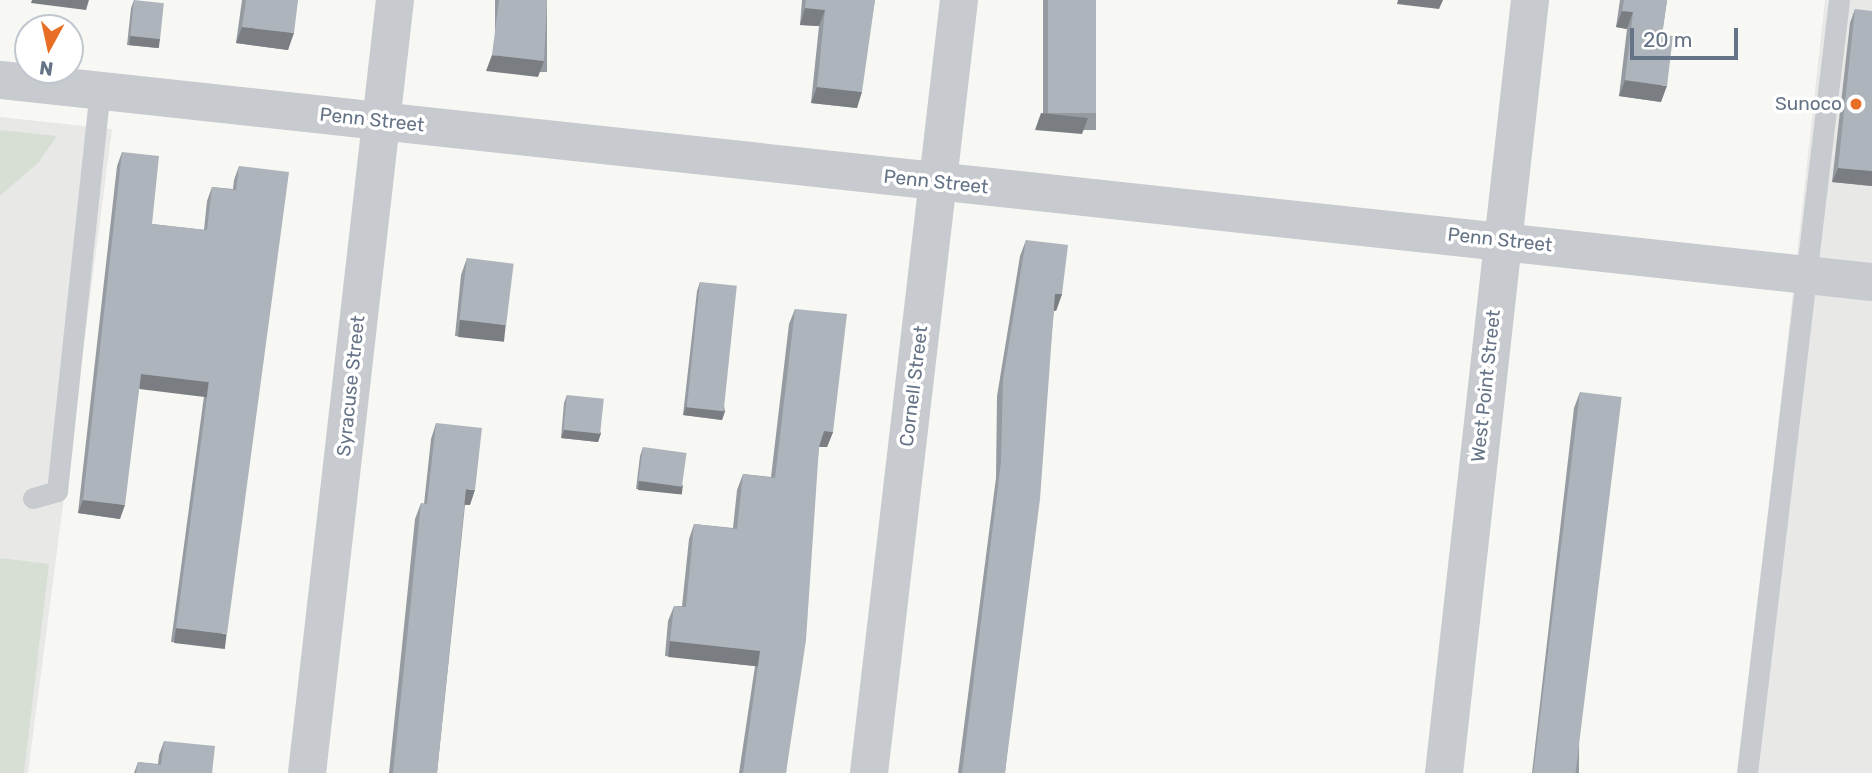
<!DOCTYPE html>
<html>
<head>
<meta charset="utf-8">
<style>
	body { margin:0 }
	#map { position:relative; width:1872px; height:773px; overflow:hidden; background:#f7f7f4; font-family:Rubik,sans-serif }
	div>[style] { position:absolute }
	.built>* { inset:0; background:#e8e8e7 }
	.green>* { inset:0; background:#d7dfd5 }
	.service>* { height:21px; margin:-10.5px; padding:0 10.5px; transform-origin:10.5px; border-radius:10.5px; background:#c7cace }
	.minor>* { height:38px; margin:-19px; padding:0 19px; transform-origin:19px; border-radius:19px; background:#c7cace }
	.wall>* { inset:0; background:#969ba1; transform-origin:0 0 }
	.shaded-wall>* { inset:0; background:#7a7e83; transform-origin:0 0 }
	.building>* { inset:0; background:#aeb4bb; transform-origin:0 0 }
	.dots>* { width:19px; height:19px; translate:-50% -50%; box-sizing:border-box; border:4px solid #fff; border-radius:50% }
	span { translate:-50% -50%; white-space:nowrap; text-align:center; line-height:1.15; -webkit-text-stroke:7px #fff; paint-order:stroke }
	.poi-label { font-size:19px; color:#657386 }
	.right { translate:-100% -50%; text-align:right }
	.street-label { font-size:19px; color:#657386 }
	.north { position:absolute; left:14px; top:14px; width:70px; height:70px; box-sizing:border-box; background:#fff; border:2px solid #c1c7cf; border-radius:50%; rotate:188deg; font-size:19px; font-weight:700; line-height:28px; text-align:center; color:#657386 }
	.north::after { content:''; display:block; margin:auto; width:24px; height:32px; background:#e76e24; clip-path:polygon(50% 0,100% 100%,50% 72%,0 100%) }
	.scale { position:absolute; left:1630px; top:28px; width:108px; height:32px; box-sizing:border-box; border:4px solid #657386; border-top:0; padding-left:9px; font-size:21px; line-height:24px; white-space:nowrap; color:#657386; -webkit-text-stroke:5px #fff; paint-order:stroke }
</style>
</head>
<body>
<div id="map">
	<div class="built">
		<i style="clip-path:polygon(1825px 0,1872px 0,1872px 773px,1740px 773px)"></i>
		<i style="clip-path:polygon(0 117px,112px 129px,28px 773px,0 773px)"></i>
	</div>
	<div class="green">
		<i style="clip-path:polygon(0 130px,57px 136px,38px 163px,0 196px)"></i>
		<i style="clip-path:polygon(0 558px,49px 564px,24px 773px,0 773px)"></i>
	</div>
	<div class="service">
		<i style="left:33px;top:498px;width:25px;rotate:-16deg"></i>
		<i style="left:57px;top:491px;width:403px;rotate:-83.9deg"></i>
		<i style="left:1747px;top:773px;width:778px;rotate:-83.21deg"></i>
	</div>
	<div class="minor">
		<i style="left:0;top:80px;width:1883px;rotate:6.16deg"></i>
		<i style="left:307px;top:773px;width:778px;rotate:-83.51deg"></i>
		<i style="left:869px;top:773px;width:778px;rotate:-83.36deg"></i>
		<i style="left:1444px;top:773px;width:778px;rotate:-83.65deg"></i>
	</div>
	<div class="wall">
		<i style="clip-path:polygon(134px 0,160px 39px,157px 48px,127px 45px,131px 8px)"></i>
		<i style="clip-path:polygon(242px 0,298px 0,288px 50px,236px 43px)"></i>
		<i style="left:495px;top:0;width:52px;height:72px"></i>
		<i style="clip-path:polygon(802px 0,875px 0,857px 108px,811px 103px,819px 26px,800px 25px)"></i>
		<i style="left:1043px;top:0;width:53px;height:130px"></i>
		<i style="clip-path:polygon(1620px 0,1667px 0,1662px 35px,1661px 102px,1619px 96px,1627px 29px,1616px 27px)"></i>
		<i style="clip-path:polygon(1855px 9px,1872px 186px,1832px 182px,1850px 23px)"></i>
		<i style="clip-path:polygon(122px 152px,152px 224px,204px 230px,207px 201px,212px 187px,233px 189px,234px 180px,239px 166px,222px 648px,171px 642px,204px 396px,139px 388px,120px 519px,78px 513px,117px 166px)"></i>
		<i style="clip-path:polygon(1026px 240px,1062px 294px,1056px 311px,1054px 310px,1005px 773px,958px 773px,996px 478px,997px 396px,1020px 256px)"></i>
		<i style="clip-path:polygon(467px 258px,501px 341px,455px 336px,461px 275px)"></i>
		<i style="clip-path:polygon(700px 282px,725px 411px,722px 420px,683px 415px,697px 291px)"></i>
		<i style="clip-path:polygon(795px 309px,833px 432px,827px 447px,819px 447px,786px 773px,739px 773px,755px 666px,665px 656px,668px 621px,674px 606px,682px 606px,689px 539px,694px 524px,733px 528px,737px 490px,743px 474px,771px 477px,789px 324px)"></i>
		<i style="clip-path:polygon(1580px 392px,1579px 773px,1532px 773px,1574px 408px)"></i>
		<i style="clip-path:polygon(567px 395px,601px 433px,598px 442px,561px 438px,564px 403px)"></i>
		<i style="clip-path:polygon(436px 423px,470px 505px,465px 505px,437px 773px,389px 773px,415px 519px,421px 503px,424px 504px,431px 439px)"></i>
		<i style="clip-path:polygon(643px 447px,683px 486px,680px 494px,636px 489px,640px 456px)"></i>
		<i style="clip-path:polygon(164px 741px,212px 773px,134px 773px,138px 762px,158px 764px,159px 755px)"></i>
	</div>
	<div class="shaded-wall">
		<i style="clip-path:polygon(32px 0,89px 0,86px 10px,31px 3px)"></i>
		<i style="clip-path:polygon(1398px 0,1443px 0,1439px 9px,1397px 4px)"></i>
		<i style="clip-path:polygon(805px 8px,825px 10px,819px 26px,800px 25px)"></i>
		<i style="clip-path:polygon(1622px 11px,1633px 12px,1627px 29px,1616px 27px)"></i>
		<i style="clip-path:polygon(242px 27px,294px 33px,288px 50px,236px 43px)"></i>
		<i style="left:130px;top:36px;width:30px;height:9px;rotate:6deg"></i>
		<i style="clip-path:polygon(492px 55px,544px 61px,538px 77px,486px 71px)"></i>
		<i style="clip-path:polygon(1625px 80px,1667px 86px,1661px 102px,1619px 96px)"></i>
		<i style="clip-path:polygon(817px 87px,862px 92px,857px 108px,811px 103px)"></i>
		<i style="clip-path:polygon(1041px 113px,1088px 118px,1082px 134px,1035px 130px)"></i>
		<i style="clip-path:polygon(1838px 168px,1872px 171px,1872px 186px,1832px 182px)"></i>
		<i style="clip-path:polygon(1055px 294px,1062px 294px,1056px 311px,1049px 310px)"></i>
		<i style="left:460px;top:320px;width:46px;height:17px;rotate:6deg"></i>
		<i style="left:141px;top:374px;width:68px;height:15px;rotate:7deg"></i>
		<i style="clip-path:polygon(686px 407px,725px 411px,722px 420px,683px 415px)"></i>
		<i style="clip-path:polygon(564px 430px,601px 433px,598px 442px,561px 438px)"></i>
		<i style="clip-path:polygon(824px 431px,833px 432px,827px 447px,818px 447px)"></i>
		<i style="left:639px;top:481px;width:44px;height:9px;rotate:6deg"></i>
		<i style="clip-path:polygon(466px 489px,475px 490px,470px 505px,461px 504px)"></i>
		<i style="clip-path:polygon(83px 500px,125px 505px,120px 519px,78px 513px)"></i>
		<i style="left:176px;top:628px;width:51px;height:15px;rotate:7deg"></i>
		<i style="left:670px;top:641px;width:91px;height:16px;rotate:6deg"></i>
	</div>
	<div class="building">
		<i style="left:134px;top:0;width:30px;height:36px;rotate:6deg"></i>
		<i style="clip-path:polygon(246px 0,298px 0,294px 33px,242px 27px)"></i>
		<i style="clip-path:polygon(499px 0,547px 0,544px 61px,492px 55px)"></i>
		<i style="clip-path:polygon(806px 0,875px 0,862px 92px,817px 87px,825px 10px,805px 8px)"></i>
		<i style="left:1048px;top:0;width:48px;height:113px"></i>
		<i style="clip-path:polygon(1624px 0,1667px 0,1662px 35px,1673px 36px,1667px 86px,1625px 80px,1633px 12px,1622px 11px)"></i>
		<i style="clip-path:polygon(1855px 9px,1872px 11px,1872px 171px,1838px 168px)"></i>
		<i style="clip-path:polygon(122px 152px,159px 156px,152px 224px,207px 230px,212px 187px,236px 190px,239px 166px,289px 172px,227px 634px,176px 628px,209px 382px,141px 374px,125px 505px,83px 500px)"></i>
		<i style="clip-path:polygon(1026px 240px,1068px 245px,1062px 294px,1055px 294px,1040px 499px,1005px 773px,962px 773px,1001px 462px,1003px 379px)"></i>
		<i style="left:467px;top:258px;width:47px;height:62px;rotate:7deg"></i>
		<i style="left:700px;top:282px;width:37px;height:126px;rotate:6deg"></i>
		<i style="clip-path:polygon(795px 309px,847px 314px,833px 432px,824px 431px,819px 447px,806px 640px,786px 773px,743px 773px,760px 651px,670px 641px,674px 606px,686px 607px,694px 524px,737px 529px,743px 474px,775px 478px)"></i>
		<i style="left:1580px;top:392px;width:42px;height:384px;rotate:7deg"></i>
		<i style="left:567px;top:395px;width:37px;height:35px;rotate:6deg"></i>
		<i style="clip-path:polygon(436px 423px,482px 428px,475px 490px,466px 489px,437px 773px,393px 773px,421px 503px,427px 504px)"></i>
		<i style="left:643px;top:447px;width:44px;height:34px;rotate:8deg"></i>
		<i style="clip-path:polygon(164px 741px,215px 746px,212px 773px,136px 773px,138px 762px,161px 765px)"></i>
	</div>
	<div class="dots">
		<i style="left:1856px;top:104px;background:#e76e24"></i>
	</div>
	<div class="poi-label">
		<span class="right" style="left:1842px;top:104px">Sunoco</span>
	</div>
	<div class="street-label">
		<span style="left:372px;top:120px;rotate:6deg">Penn Street</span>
		<span style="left:936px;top:182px;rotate:6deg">Penn Street</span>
		<span style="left:1500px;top:240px;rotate:6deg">Penn Street</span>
		<span style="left:351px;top:386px;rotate:-84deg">Syracuse Street</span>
		<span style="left:914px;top:386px;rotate:-83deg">Cornell Street</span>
		<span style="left:1486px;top:386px;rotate:-84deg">West Point Street</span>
	</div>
	<div class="north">N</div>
	<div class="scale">20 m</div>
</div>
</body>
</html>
